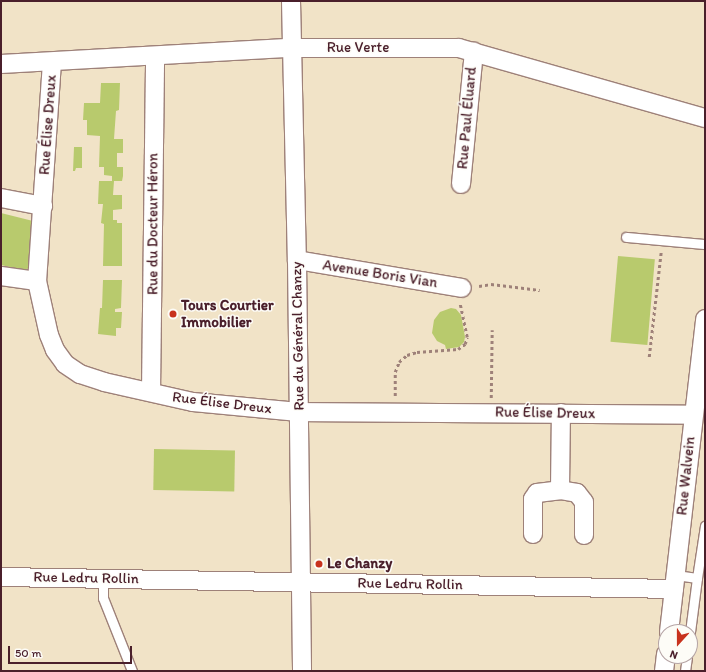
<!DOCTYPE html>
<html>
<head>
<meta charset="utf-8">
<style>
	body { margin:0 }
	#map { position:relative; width:706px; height:672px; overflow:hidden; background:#f1e3c7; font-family:Itim,sans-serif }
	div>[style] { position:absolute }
	.green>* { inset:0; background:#b8ca6d; transform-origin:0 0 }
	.path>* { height:2.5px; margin-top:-1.25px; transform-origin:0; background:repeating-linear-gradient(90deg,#9e8179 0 3px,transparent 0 6px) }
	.roads { filter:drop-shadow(1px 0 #9e8179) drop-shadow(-1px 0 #9e8179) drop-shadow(0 1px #9e8179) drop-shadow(0 -1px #9e8179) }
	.lane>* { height:9px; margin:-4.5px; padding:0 4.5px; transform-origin:4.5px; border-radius:4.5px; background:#fff }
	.street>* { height:18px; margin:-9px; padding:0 9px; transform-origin:9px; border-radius:9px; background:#fff }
	.dots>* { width:11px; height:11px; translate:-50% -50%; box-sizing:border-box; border:2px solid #fdfcf7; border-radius:50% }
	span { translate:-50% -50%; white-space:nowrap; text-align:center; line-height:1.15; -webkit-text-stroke:3px #fdfcf7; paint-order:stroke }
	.street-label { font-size:15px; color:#4a1f2b }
	.poi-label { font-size:15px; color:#4a1f2b; font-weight:700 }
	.left { translate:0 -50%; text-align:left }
	.frame { position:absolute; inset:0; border:2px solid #4a1f2b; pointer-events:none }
	.north { position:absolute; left:658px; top:624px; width:40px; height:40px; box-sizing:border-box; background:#fdfcf7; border:1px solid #b5a4a5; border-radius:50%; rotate:201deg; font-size:11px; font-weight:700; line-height:16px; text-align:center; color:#4a1f2b }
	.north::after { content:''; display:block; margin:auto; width:14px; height:18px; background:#c8321e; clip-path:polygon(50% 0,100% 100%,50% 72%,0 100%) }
	.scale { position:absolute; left:8px; top:646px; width:124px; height:18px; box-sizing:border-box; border:2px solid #4a1f2b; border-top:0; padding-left:5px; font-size:12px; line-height:14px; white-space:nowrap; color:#4a1f2b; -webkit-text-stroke:3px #fdfcf7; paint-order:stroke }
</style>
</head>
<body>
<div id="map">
	<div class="green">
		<i style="clip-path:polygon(101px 83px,120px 83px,119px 110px,116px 111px,114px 139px,123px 139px,123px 153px,117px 153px,117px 167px,123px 167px,123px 176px,122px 181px,114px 181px,113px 195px,122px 195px,122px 209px,113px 210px,113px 220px,117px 220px,117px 223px,122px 223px,122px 266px,103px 266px,104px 224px,101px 223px,103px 204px,98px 204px,99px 181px,112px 181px,112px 176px,104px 175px,104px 167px,99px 167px,100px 136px,87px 135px,87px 120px,83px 120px,84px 103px,100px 103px)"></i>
		<i style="clip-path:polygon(74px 147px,82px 147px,82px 168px,76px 168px,75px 171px,73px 171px)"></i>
		<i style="clip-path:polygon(1px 213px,37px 222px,33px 267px,23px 270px,1px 265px)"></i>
		<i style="left:618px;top:256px;width:37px;height:86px;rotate:5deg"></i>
		<i style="clip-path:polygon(103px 280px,122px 280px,121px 308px,115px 309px,115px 312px,122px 312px,121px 328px,116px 328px,116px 336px,98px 334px,100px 308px,102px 308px)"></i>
		<i style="clip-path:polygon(451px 308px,456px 309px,461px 315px,465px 337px,464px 342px,459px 347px,446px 349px,445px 345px,437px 341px,432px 333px,434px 320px,440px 312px)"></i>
		<i style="left:154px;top:449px;width:81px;height:41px;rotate:1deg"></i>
	</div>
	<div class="path">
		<i style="left:479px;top:286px;width:12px;rotate:-9deg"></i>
		<i style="left:491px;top:284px;width:49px;rotate:7deg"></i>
		<i style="left:649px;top:357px;width:106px;rotate:-83.5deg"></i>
		<i style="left:395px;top:396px;width:24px;rotate:-90deg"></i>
		<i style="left:395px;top:372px;width:11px;rotate:-68deg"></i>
		<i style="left:399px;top:362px;width:11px;rotate:-41deg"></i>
		<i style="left:407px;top:355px;width:10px;rotate:-17deg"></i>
		<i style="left:417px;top:352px;width:41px;rotate:-4.2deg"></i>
		<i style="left:458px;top:349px;width:9px;rotate:-36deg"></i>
		<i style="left:465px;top:344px;width:7px;rotate:-74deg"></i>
		<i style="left:467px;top:337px;width:34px;rotate:-102deg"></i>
		<i style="left:491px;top:398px;width:68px;rotate:-89.2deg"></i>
	</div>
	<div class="roads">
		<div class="lane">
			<i style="left:626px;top:237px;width:79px;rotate:5.1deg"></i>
			<i style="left:676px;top:575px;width:21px;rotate:8deg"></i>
			<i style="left:697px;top:578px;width:53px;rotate:-81.3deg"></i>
			<i style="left:103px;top:578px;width:20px;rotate:90deg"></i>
			<i style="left:103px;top:598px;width:79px;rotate:68.3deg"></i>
			<i style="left:690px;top:632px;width:54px;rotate:-82.6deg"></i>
			<i style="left:685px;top:671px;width:15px;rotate:-82deg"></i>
		</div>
		<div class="street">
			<i style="left:291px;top:1px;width:259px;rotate:88.7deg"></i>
			<i style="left:297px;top:260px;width:411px;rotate:89.3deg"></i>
			<i style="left:52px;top:62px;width:220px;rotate:93.9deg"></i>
			<i style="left:37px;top:281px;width:55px;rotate:77.5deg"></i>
			<i style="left:49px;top:335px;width:16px;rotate:68deg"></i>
			<i style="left:55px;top:350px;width:17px;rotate:54deg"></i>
			<i style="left:65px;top:364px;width:18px;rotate:34deg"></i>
			<i style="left:80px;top:374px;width:25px;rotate:18deg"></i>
			<i style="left:104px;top:382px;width:91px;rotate:12.7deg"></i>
			<i style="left:193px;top:402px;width:106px;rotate:5.4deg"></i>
			<i style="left:299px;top:412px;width:394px;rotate:0.4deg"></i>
			<i style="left:1px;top:64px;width:290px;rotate:-3.2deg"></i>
			<i style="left:291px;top:48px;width:168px"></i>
			<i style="left:459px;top:48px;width:256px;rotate:15.9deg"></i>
			<i style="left:461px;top:184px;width:133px;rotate:-84.4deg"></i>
			<i style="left:1px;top:198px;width:43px;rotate:10.8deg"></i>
			<i style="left:297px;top:260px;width:167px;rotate:9.6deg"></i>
			<i style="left:1px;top:276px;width:36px;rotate:8deg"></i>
			<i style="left:151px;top:392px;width:336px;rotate:-89.3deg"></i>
			<i style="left:560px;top:490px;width:77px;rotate:-89.3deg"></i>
			<i style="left:533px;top:534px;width:35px;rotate:-90deg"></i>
			<i style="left:533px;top:499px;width:7px;rotate:-56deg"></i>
			<i style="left:537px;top:493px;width:23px;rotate:-7deg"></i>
			<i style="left:560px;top:490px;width:17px;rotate:10deg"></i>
			<i style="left:577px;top:493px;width:11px;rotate:52deg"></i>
			<i style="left:584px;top:502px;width:33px;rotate:90deg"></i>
			<i style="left:1px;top:577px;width:673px;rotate:1.02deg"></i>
			<i style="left:669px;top:632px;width:315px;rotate:-83.4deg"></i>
			<i style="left:664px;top:671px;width:17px;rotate:-83deg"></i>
		</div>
	</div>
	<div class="dots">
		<i style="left:173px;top:314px;background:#c8321e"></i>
		<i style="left:319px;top:564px;background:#c8321e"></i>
	</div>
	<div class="street-label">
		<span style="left:358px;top:48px">Rue Verte</span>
		<span style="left:467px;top:118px;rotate:-85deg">Rue Paul Éluard</span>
		<span style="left:48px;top:125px;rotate:-86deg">Rue Élise Dreux</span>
		<span style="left:153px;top:224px;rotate:-90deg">Rue du Docteur Héron</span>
		<span style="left:380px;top:274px;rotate:9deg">Avenue Boris Vian</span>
		<span style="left:298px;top:336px;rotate:-91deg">Rue du Général Chanzy</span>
		<span style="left:222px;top:403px;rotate:7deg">Rue Élise Dreux</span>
		<span style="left:545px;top:413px;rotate:1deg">Rue Élise Dreux</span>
		<span style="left:686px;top:476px;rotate:-84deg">Rue Walvein</span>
		<span style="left:86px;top:578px;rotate:1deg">Rue Ledru Rollin</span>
		<span style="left:410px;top:584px;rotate:1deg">Rue Ledru Rollin</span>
	</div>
	<div class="poi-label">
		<span class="left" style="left:181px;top:314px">Tours Courtier<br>Immobilier</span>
		<span class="left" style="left:327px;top:564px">Le Chanzy</span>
	</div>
	<div class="frame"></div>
	<div class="north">N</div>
	<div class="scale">50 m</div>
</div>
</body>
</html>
